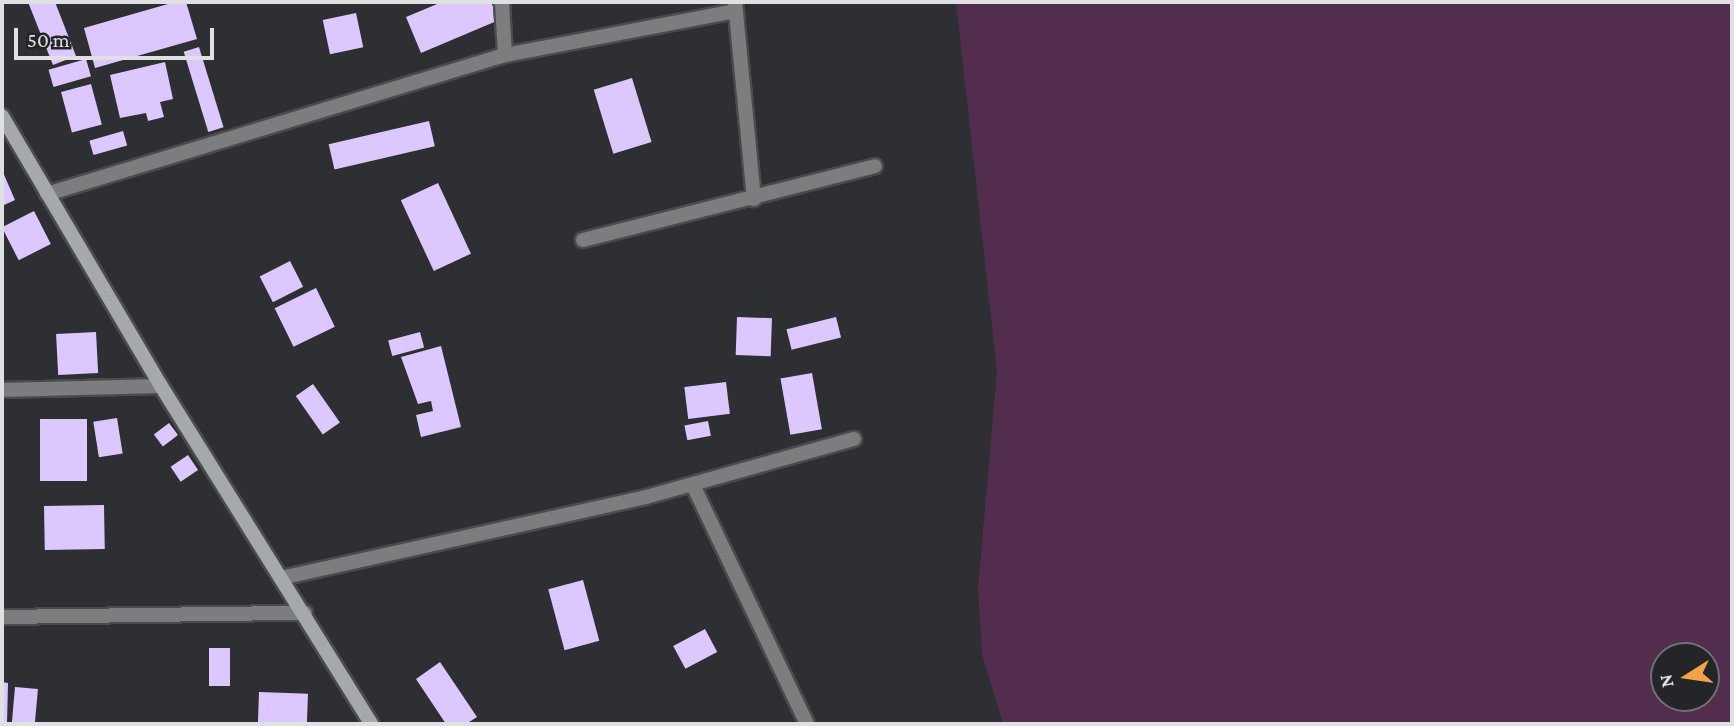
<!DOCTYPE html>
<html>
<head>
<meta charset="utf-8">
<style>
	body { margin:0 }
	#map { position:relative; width:1734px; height:726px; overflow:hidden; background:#2e2f32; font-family:"Crimson Pro",serif }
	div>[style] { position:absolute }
	.green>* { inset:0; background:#532d4d }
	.building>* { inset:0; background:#dcc7fe; transform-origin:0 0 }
	.roads { filter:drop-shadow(2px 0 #4a4b4e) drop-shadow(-2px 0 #4a4b4e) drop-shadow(0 2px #4a4b4e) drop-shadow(0 -2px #4a4b4e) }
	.minor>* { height:14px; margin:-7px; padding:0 7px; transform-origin:7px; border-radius:7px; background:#7b7d7e }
	.secondary>* { height:14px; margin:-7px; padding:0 7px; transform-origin:7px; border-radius:7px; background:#a6a9ab }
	span { translate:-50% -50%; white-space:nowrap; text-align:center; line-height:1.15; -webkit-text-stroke:7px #242528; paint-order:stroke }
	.frame { position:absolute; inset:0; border:4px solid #dfe0e2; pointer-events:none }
	.north { position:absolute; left:1650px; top:642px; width:70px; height:70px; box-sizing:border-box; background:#242528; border:2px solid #6f7072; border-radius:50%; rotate:258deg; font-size:19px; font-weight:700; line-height:28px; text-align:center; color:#dfe0e2 }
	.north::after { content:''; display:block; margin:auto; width:24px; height:32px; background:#f5a246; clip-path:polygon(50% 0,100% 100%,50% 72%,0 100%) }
	.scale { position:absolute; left:14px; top:28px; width:200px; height:32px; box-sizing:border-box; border:4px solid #dfe0e2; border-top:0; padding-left:9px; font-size:21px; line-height:24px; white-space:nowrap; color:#dfe0e2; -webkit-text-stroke:5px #242528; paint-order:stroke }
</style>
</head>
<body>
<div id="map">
	<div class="green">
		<i style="clip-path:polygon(evenodd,956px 2px,1732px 2px,1732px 724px,1003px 724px,982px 654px,978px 589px,997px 371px,956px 2px,1664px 656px,1706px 656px,1706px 698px,1664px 698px,1664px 656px)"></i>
	</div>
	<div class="building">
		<i style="clip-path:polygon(28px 2px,55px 2px,76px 56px,53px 65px)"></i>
		<i style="clip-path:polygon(175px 2px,186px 2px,197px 39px,95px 68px,84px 28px)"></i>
		<i style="clip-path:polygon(442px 2px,491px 2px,499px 20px,421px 53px,406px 17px)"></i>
		<i style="left:356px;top:13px;width:35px;height:34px;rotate:78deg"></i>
		<i style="left:199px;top:47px;width:84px;height:16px;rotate:73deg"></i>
		<i style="left:86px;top:59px;width:18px;height:39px;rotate:74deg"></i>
		<i style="clip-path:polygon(165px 62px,173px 99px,160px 102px,164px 117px,148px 121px,146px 113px,120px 118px,110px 75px)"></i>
		<i style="left:632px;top:78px;width:67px;height:40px;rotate:73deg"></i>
		<i style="left:91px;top:84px;width:42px;height:31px;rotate:75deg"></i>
		<i style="left:429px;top:121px;width:26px;height:103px;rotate:77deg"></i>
		<i style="left:123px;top:131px;width:15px;height:35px;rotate:74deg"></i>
		<i style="clip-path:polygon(2px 170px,15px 200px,2px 206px)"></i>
		<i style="left:438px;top:183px;width:78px;height:41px;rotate:65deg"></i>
		<i style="left:34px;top:211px;width:37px;height:36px;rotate:63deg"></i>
		<i style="left:290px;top:261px;width:29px;height:34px;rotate:63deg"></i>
		<i style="left:316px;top:288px;width:43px;height:46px;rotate:64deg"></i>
		<i style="left:737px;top:317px;width:35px;height:38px;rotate:2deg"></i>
		<i style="left:836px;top:317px;width:21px;height:51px;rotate:76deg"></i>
		<i style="left:96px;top:332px;width:41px;height:40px;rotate:87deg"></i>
		<i style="left:420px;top:332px;width:16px;height:33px;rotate:75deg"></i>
		<i style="clip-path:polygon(441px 346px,461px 427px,421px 437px,416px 415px,433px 411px,431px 401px,418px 404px,401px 357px)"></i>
		<i style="left:812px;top:373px;width:57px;height:32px;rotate:80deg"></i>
		<i style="left:726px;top:382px;width:32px;height:42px;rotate:83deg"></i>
		<i style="left:313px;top:384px;width:47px;height:21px;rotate:55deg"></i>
		<i style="left:117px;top:418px;width:36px;height:24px;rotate:81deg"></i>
		<i style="left:40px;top:419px;width:47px;height:62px"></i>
		<i style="left:708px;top:421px;width:15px;height:24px;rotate:79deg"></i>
		<i style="left:169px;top:423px;width:15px;height:19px;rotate:53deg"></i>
		<i style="left:188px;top:455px;width:18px;height:21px;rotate:56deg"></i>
		<i style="left:104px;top:505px;width:44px;height:60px;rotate:89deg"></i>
		<i style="left:583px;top:580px;width:63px;height:36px;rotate:75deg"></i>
		<i style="left:705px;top:629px;width:26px;height:36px;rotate:62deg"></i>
		<i style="left:209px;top:648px;width:21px;height:38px"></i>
		<i style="clip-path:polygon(440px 662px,477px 717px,466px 724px,446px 724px,416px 679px)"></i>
		<i style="clip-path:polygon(2px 682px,8px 683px,7px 724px,2px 724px)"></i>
		<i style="left:15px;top:687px;width:23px;height:37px;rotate:5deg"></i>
		<i style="left:259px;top:692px;width:49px;height:32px;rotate:2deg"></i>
	</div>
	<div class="roads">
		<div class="minor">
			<i style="left:502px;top:2px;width:53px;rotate:86.8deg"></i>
			<i style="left:735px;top:2px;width:198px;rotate:84.5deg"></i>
			<i style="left:47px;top:194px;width:479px;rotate:-16.9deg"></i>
			<i style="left:505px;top:55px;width:235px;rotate:-10.8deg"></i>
			<i style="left:583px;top:240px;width:301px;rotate:-14.2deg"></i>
			<i style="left:2px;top:390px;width:159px;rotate:-1.4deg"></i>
			<i style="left:693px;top:485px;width:265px;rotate:64.5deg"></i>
			<i style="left:281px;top:578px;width:374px;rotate:-12.5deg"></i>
			<i style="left:646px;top:497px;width:216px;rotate:-15.6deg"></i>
			<i style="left:2px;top:617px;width:303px;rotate:-0.8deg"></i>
		</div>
		<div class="secondary">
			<i style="left:2px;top:116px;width:313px;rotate:59.5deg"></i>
			<i style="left:161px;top:386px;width:398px;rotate:58.1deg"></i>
		</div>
	</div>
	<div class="frame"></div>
	<div class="north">N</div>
	<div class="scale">50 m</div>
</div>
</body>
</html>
